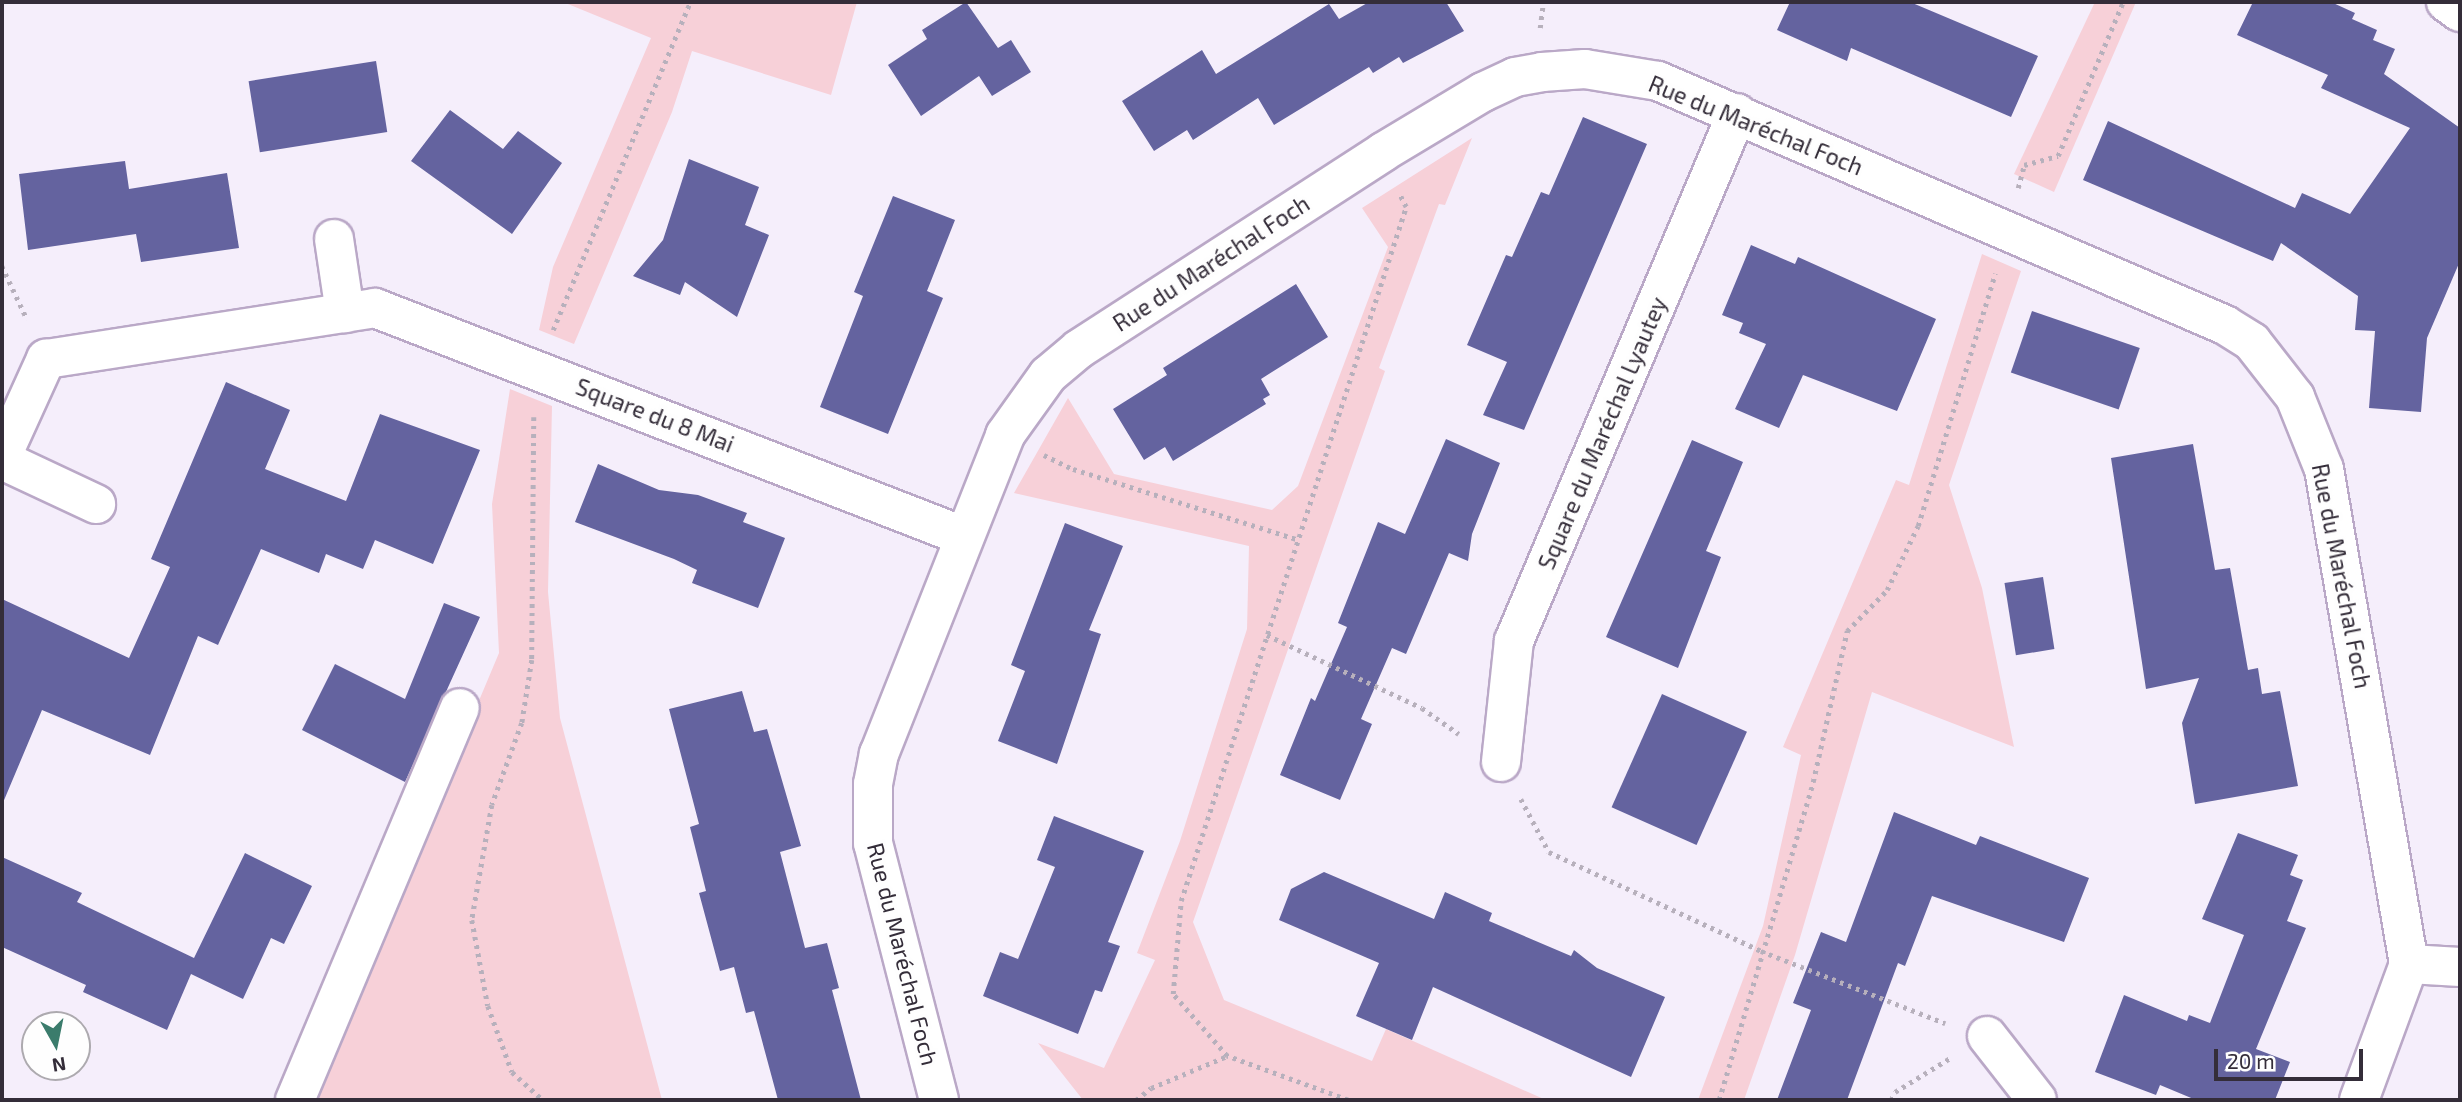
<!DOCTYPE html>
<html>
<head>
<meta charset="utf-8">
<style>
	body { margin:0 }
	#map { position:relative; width:2462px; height:1102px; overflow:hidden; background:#f5eefb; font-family:"Exo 2",sans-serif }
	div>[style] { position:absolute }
	.green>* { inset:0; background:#f7d0d8 }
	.building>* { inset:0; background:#64639f; transform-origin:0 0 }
	.path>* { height:4.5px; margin-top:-2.25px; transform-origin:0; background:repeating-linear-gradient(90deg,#b7b0bc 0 3.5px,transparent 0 8.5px) }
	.roads { filter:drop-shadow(2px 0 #baa8c7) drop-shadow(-2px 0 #baa8c7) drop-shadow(0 2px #baa8c7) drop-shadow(0 -2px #baa8c7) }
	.minor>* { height:38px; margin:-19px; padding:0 19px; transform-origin:19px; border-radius:19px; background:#fff }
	span { translate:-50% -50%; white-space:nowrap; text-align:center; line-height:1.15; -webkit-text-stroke:7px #fefefe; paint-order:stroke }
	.street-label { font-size:23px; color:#342d39 }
	.frame { position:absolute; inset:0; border:4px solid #342d39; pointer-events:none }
	.north { position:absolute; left:21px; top:1011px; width:70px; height:70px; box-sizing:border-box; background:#fefefe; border:2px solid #adaaaf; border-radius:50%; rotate:171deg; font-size:19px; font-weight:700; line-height:28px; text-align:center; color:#342d39 }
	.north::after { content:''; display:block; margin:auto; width:24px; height:32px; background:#3b7c6c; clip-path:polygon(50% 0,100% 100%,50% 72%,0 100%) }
	.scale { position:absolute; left:2214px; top:1049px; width:149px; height:32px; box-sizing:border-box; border:4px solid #342d39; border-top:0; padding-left:9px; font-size:21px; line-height:24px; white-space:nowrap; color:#342d39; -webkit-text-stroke:5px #fefefe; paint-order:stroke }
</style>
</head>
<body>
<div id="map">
	<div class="green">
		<i style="clip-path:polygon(563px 2px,857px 2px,831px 95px,692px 51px,672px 112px,574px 344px,539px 330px,553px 267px,651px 38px)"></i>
		<i style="clip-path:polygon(2095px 2px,2136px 2px,2054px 192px,2014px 174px)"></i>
		<i style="clip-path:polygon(1472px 138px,1445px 205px,1439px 204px,1379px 368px,1385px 371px,1193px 922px,1224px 1000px,1372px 1061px,1386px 1029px,1546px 1100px,1083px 1100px,1038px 1043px,1104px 1068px,1155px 960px,1137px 953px,1180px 841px,1247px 629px,1249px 546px,1014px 493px,1068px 398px,1114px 474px,1272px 510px,1298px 486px,1388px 247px,1362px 208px)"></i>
		<i style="clip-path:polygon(1982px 254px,2021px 271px,1949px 485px,1982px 588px,2014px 747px,1872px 692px,1795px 955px,1744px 1100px,1698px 1100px,1763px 926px,1801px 755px,1783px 747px,1896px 480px,1909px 485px)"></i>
		<i style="clip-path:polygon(510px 389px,552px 406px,548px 592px,560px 718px,662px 1100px,311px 1100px,499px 653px,492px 504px)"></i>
	</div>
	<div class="building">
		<i style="clip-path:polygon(966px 2px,998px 48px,1011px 40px,1031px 72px,992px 96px,979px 76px,921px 116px,888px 65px,927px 39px,922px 30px)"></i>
		<i style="clip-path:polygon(1369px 2px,1446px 2px,1464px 31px,1403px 63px,1399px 57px,1373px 73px,1369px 67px,1274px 125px,1258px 98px,1193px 140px,1187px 130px,1154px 151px,1122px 101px,1202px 50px,1216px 74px,1329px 4px,1339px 19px)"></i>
		<i style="clip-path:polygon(1790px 2px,1910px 2px,2038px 56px,2011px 117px,1851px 48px,1847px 61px,1777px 30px)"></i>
		<i style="clip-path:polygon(2253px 2px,2331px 2px,2355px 13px,2352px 19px,2377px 30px,2373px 40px,2395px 49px,2384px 74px,2460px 128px,2460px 261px,2427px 338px,2421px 412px,2369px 408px,2375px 331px,2355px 330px,2358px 296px,2281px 243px,2273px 261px,2083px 180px,2108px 121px,2295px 208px,2302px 193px,2350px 214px,2410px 128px,2321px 88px,2328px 75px,2237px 35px)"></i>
		<i style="left:376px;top:61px;width:72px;height:129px;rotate:81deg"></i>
		<i style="clip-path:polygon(450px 110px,503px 149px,518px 131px,562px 163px,512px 234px,411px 161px)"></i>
		<i style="clip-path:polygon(1583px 117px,1647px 144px,1524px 430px,1483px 415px,1507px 362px,1467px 345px,1506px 255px,1512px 257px,1541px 192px,1549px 195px)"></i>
		<i style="clip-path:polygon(689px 159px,759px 187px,745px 225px,769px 235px,737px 317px,685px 282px,680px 295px,633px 276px,663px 240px)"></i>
		<i style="clip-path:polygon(125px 161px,129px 189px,227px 173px,239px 248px,141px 262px,136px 234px,28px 250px,19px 174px)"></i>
		<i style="clip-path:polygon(893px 196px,955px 220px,927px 291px,943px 298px,888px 434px,820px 407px,863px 296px,854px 292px)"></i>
		<i style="clip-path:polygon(1751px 245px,1795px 264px,1798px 257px,1936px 319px,1897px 411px,1803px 375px,1779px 428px,1735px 409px,1766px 344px,1739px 333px,1743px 323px,1722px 315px)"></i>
		<i style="clip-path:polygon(1296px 284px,1328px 337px,1261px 379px,1270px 395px,1263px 399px,1266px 404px,1173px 461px,1165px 447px,1144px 460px,1113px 409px,1167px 375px,1163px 368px)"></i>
		<i style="left:2032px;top:311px;width:114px;height:65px;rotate:19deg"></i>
		<i style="clip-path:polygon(226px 382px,290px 410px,265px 469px,346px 501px,380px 414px,480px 450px,433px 564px,375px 540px,363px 569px,326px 554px,319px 573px,261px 549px,218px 645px,198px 636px,150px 755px,42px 710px,2px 805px,2px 599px,129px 658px,170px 567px,151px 559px)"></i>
		<i style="clip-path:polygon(1446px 439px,1500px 463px,1472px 534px,1468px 561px,1449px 553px,1406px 654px,1392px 648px,1361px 719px,1372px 724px,1340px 800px,1280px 775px,1311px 698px,1315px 701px,1347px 627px,1338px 623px,1378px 522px,1405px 534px)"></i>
		<i style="clip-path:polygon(1692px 440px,1743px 462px,1706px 551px,1721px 557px,1678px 668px,1606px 637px)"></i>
		<i style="clip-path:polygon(2193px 444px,2215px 570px,2230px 568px,2248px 670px,2258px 668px,2262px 694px,2280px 691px,2298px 786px,2195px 804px,2182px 723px,2199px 678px,2146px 689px,2111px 458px)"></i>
		<i style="clip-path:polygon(598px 464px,659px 490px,698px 495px,747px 513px,743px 522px,785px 538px,758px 608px,692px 583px,697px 570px,674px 559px,575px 522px)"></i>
		<i style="clip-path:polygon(1065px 523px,1123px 546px,1089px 630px,1101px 634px,1057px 764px,998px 741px,1025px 671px,1011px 665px)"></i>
		<i style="left:2043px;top:577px;width:73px;height:39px;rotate:81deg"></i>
		<i style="clip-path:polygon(444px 603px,480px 617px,405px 782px,302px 730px,335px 664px,405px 699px)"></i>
		<i style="clip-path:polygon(742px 691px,754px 732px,767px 729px,793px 818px,801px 846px,780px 852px,805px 948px,827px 943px,839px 988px,832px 990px,861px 1100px,778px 1100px,754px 1011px,746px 1013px,734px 967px,720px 971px,699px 893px,706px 891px,690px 827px,699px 824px,669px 709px)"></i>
		<i style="left:1662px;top:694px;width:93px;height:124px;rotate:24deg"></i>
		<i style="clip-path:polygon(1894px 812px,1976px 845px,1980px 836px,2089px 878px,2064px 942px,1932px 896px,1905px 966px,1898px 963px,1847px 1100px,1777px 1100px,1811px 1010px,1793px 1003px,1821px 932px,1846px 942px)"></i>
		<i style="clip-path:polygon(1054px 816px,1144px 851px,1108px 942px,1120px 946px,1102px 992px,1095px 990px,1078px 1034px,983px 996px,1000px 952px,1018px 959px,1055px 867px,1037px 860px)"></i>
		<i style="clip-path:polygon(2238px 833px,2298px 855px,2290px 875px,2303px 880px,2287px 921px,2306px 928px,2256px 1049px,2290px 1062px,2275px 1100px,2196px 1100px,2160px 1085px,2156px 1095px,2095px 1072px,2124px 995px,2187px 1021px,2189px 1015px,2210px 1023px,2244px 935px,2202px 919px)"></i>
		<i style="clip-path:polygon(245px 853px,312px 886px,284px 944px,271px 938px,243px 999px,191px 974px,167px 1030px,83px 992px,86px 985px,2px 947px,2px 857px,82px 893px,77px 902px,194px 958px)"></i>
		<i style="clip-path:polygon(1324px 872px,1434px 919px,1445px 892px,1492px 913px,1489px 921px,1571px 956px,1574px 950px,1597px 968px,1665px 997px,1631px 1077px,1433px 987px,1412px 1040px,1356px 1016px,1379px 963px,1279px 920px,1291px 889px)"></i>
	</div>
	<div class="path">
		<i style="left:1540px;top:28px;width:26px;rotate:-83deg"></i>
		<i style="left:2018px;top:188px;width:24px;rotate:-75deg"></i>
		<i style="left:2024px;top:165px;width:35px;rotate:-15deg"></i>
		<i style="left:2058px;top:156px;width:167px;rotate:-67.1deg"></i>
		<i style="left:2px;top:266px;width:59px;rotate:64.7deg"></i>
		<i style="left:553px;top:330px;width:355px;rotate:-67.3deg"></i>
		<i style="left:534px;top:417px;width:243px;rotate:90.5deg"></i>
		<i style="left:532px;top:660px;width:64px;rotate:99deg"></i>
		<i style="left:522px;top:723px;width:87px;rotate:110.1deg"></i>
		<i style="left:492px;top:805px;width:117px;rotate:99.9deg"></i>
		<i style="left:472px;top:920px;width:87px;rotate:79.5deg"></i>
		<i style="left:488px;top:1006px;width:70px;rotate:70deg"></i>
		<i style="left:512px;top:1072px;width:42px;rotate:42.1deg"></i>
		<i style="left:1044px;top:455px;width:32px;rotate:26deg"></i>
		<i style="left:1073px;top:469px;width:237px;rotate:17.4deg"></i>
		<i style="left:1267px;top:635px;width:171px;rotate:25.2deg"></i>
		<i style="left:1422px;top:708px;width:45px;rotate:35.1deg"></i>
		<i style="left:1521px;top:799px;width:60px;rotate:62.2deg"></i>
		<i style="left:1549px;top:852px;width:234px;rotate:25deg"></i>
		<i style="left:1761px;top:951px;width:198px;rotate:21.4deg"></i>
		<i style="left:1136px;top:1100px;width:19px;rotate:-39deg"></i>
		<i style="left:1151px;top:1088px;width:82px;rotate:-22.8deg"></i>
		<i style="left:1348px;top:1100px;width:129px;rotate:-160deg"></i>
		<i style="left:1227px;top:1056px;width:82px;rotate:-131.1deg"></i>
		<i style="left:1173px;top:994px;width:93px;rotate:-85.1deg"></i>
		<i style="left:1181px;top:901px;width:730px;rotate:-72.04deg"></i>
		<i style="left:1406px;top:207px;width:13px;rotate:-117deg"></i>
		<i style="left:1719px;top:1100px;width:332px;rotate:-73.5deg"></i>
		<i style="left:1813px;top:782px;width:155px;rotate:-77.3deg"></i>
		<i style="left:1847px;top:631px;width:57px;rotate:-45.7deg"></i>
		<i style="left:1887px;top:590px;width:71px;rotate:-64.2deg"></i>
		<i style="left:1918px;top:526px;width:264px;rotate:-73deg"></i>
		<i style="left:1891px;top:1100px;width:9px;rotate:-63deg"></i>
		<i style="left:1895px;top:1092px;width:65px;rotate:-31.7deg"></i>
	</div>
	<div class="roads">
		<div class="minor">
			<i style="left:2446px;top:2px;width:17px;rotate:36deg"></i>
			<i style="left:334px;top:239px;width:75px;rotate:81.5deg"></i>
			<i style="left:2px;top:456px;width:107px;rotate:-65.6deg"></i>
			<i style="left:46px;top:359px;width:333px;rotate:-8.8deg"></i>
			<i style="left:375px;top:308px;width:631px;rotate:21.19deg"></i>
			<i style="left:2px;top:460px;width:104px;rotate:25.1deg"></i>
			<i style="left:1501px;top:762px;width:122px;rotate:-83.9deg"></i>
			<i style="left:1514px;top:641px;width:573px;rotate:-67.1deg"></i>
			<i style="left:1987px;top:1036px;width:81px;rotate:52deg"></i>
			<i style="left:295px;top:1100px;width:425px;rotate:-67.2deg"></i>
			<i style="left:939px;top:1100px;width:265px;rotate:-104.4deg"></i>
			<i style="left:873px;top:843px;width:59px;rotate:-90deg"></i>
			<i style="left:873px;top:784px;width:31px;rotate:-79deg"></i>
			<i style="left:879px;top:754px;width:343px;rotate:-68.4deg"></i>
			<i style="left:1005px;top:435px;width:74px;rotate:-54.4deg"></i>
			<i style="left:1048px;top:375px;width:40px;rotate:-40deg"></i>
			<i style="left:1079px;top:349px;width:362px;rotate:-32.9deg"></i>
			<i style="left:1383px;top:152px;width:117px;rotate:-31deg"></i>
			<i style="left:1483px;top:92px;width:35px;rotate:-25deg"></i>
			<i style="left:1515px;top:77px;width:27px;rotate:-10deg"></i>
			<i style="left:1542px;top:72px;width:43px;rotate:-4deg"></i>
			<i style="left:1585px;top:69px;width:74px;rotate:9.3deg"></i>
			<i style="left:1658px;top:81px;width:617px;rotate:23.28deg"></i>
			<i style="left:2225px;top:325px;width:32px;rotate:32deg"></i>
			<i style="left:2252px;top:342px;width:70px;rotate:52deg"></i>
			<i style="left:2295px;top:397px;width:78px;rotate:68.1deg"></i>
			<i style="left:2324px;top:469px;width:502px;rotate:80.26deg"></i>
			<i style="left:2409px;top:964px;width:51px;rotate:3.4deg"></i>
			<i style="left:2359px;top:1100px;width:145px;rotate:-69.8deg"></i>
		</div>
	</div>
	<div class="street-label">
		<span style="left:1756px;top:125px;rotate:22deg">Rue du Maréchal Foch</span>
		<span style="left:1211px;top:263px;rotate:-33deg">Rue du Maréchal Foch</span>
		<span style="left:655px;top:415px;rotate:21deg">Square du 8 Mai</span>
		<span style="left:1602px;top:433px;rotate:-67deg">Square du Maréchal Lyautey</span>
		<span style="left:2342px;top:576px;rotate:79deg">Rue du Maréchal Foch</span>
		<span style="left:903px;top:954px;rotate:76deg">Rue du Maréchal Foch</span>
	</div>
	<div class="frame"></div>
	<div class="north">N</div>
	<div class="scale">20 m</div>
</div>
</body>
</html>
